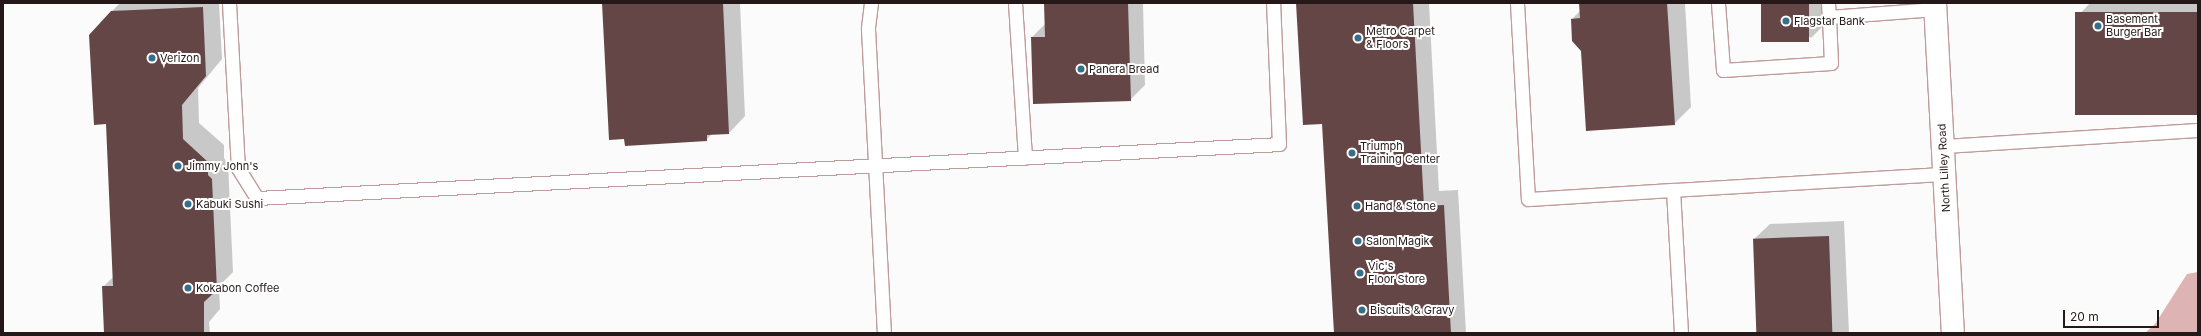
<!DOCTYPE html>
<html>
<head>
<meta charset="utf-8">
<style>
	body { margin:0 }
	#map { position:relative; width:2201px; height:336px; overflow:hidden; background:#fbfbfb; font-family:Inter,sans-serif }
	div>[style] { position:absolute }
	.forest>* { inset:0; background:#ddb4b3 }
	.shadow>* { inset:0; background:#0003 }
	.building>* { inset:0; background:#654646; transform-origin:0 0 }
	.roads { filter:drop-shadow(1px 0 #bf9c9b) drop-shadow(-1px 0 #bf9c9b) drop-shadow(0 1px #bf9c9b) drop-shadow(0 -1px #bf9c9b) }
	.service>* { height:13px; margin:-6.5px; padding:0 6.5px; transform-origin:6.5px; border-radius:6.5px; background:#fff }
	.tertiary>* { height:22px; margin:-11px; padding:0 11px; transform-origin:11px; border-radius:11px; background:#fff }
	.dots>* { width:11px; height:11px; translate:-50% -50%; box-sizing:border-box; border:2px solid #fff; border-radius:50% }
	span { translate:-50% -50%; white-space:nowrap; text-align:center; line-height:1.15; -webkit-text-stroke:4px #fff; paint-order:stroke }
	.poi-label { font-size:11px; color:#251818 }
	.left { translate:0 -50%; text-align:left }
	.street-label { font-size:11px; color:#251818 }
	.frame { position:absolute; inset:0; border:4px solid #251818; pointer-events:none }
	.scale { position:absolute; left:2063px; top:310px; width:96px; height:18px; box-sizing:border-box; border:2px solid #251818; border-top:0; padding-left:5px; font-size:12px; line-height:14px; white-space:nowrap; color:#251818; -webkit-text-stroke:3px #fff; paint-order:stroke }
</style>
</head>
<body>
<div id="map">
	<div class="forest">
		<i style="clip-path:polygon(2198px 272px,2198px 333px,2145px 333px,2155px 324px,2187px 274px)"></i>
	</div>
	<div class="shadow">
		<i style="clip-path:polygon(120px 3px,219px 3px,222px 59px,198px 88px,199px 123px,224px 145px,224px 158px,228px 163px,233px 272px,219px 286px,220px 309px,209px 322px,210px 333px,105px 333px,103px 287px,114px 276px,111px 12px)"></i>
		<i style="clip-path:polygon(603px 3px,740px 3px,745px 116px,729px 133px,713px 133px,706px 140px)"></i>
		<i style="clip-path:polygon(1045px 3px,1143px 3px,1145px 85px,1130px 100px,1032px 37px,1046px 23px)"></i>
		<i style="clip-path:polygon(1297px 3px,1429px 3px,1439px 191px,1458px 190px,1466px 333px,1335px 333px,1323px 123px)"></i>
		<i style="clip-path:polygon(1580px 3px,1685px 3px,1691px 107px,1674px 124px,1582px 51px,1572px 19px,1580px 11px)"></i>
		<i style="clip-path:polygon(1762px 3px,1825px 3px,1826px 23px,1811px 38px)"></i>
		<i style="clip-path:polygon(2090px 3px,2198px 3px,2198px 114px,2076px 18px)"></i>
		<i style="clip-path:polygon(1844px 221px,1849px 333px,1759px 333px,1754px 239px,1770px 224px)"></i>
	</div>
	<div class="building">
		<i style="clip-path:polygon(602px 3px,723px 3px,729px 134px,707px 135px,707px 141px,625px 146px,624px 139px,609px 140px)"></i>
		<i style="clip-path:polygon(1044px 3px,1128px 3px,1131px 101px,1033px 104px,1031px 37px,1045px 37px)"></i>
		<i style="clip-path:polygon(1296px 3px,1413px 3px,1424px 206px,1444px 205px,1451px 333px,1334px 333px,1322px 124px,1303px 125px)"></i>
		<i style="clip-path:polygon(1579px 3px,1667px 3px,1675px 125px,1586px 131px,1581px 51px,1572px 41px,1571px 19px,1580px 18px)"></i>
		<i style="left:1761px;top:3px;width:48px;height:39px"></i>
		<i style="clip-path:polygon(203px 7px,206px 76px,182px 105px,183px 139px,208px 162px,208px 175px,212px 179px,217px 290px,204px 302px,204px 333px,104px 333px,102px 286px,113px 286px,106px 124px,94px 125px,89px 35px,111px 11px)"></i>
		<i style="left:2198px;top:12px;width:103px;height:123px;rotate:90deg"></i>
		<i style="left:1829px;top:236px;width:97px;height:76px;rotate:88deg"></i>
	</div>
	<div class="roads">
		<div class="service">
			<i style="left:229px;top:3px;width:165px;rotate:86.9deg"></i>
			<i style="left:238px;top:168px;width:36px;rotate:58deg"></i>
			<i style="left:257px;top:198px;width:1023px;rotate:-3.02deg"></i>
			<i style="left:1279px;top:144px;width:141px;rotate:-92.4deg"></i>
			<i style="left:871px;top:3px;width:26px;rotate:97deg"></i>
			<i style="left:868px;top:29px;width:304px;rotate:87deg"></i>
			<i style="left:1015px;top:3px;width:155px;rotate:86.3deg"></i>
			<i style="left:1517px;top:3px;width:196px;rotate:86.8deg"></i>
			<i style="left:1528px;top:199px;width:145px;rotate:-3.6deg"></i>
			<i style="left:1718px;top:3px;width:67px;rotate:85.7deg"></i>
			<i style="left:1723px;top:70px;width:108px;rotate:-3.7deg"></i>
			<i style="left:1831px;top:63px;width:46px;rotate:-92.5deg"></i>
			<i style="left:1828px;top:3px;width:14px;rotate:86deg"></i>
			<i style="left:1829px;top:17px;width:107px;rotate:-4.3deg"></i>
			<i style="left:1943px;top:146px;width:256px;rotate:-3.6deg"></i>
			<i style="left:1681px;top:333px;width:143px;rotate:-93.2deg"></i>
			<i style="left:1673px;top:190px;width:271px;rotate:-3.4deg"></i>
		</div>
		<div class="tertiary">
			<i style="left:1935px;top:3px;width:330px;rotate:86.9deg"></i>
		</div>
	</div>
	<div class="dots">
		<i style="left:1786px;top:21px;background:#366f89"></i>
		<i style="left:2098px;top:26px;background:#366f89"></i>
		<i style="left:1358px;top:38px;background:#366f89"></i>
		<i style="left:152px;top:58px;background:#366f89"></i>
		<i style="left:1081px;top:69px;background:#366f89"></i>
		<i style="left:1352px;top:153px;background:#366f89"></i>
		<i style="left:178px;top:166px;background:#366f89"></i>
		<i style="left:188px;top:204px;background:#366f89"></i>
		<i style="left:1357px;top:206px;background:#366f89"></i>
		<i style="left:1358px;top:241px;background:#366f89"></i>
		<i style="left:1360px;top:273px;background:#366f89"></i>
		<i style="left:188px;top:288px;background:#366f89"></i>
		<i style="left:1362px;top:310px;background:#366f89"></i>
	</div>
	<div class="poi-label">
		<span class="left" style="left:2106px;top:26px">Basement<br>Burger Bar</span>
		<span class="left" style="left:1794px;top:21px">Flagstar Bank</span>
		<span class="left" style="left:1366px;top:38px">Metro Carpet<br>&amp; Floors</span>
		<span class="left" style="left:160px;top:58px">Verizon</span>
		<span class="left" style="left:1089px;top:69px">Panera Bread</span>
		<span class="left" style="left:1360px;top:153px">Triumph<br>Training Center</span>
		<span class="left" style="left:186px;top:166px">Jimmy John's</span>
		<span class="left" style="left:196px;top:204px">Kabuki Sushi</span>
		<span class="left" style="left:1365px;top:206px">Hand &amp; Stone</span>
		<span class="left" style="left:1366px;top:241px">Salon Magik</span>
		<span class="left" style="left:1368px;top:273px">Vic's<br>Floor Store</span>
		<span class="left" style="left:196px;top:288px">Kokabon Coffee</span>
		<span class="left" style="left:1370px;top:310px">Biscuits &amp; Gravy</span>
	</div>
	<div class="street-label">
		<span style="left:1944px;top:168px;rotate:-93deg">North Lilley Road</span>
	</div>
	<div class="frame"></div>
	<div class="scale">20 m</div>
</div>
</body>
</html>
